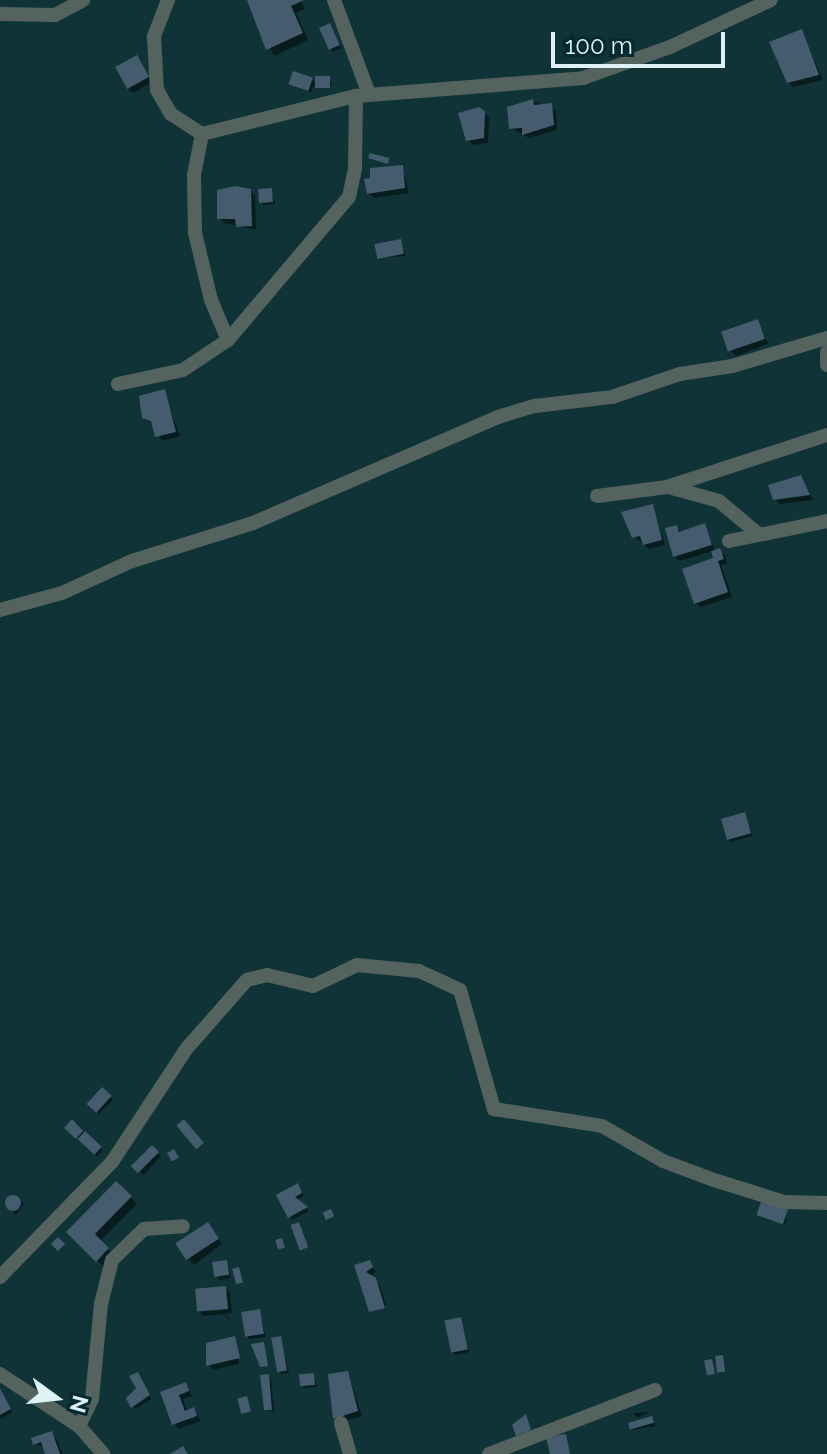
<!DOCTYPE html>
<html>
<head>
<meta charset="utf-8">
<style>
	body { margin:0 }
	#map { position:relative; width:827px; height:1454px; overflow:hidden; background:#103338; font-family:Raleway,sans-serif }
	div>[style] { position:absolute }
	.shadow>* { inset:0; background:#0007; transform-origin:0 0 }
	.building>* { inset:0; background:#455c6e; transform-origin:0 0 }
	.round { border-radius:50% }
	.street>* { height:14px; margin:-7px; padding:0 7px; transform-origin:7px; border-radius:7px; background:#55635f }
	span { translate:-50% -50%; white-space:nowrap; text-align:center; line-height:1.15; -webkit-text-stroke:8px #04292e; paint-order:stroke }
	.north { position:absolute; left:16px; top:1358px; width:80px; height:80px; -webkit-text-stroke:6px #04292e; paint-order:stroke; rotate:105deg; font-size:22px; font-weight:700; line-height:32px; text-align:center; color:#def1f5 }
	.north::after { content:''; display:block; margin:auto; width:28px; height:36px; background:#def1f5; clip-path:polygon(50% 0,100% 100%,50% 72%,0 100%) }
	.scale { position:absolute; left:551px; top:32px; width:174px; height:36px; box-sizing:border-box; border:4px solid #def1f5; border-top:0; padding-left:10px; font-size:24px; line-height:28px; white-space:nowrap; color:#def1f5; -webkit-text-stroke:6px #04292e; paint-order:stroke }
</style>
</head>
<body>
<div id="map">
	<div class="shadow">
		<i style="clip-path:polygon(249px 0,301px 0,305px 9px,296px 13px,308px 40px,274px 56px)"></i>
		<i style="clip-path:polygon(330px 25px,341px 48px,333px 52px,330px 49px)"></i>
		<i style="clip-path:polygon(802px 32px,823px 80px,793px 87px,789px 82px)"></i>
		<i style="clip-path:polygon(137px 57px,152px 82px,133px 93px,128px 88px)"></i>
		<i style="clip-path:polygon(329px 78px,332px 85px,317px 86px,315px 84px,311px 93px,290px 83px,312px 80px,317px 85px)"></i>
		<i style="clip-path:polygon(532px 101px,556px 110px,557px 130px,529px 138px,511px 128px)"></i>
		<i style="clip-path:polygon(484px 113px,489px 117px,488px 143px,473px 145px,468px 140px)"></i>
		<i style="clip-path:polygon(402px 167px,409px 193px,374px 198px,369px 193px)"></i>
		<i style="clip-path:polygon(271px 190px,275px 204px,264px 205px,261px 202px)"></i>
		<i style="clip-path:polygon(250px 191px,255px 196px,256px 230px,224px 223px,219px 218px)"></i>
		<i style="clip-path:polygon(400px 241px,406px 256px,379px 258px)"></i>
		<i style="clip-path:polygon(757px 321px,768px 344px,736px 356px,731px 351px)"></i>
		<i style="clip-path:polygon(164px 392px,180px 436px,162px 441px,142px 398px)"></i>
		<i style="clip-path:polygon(800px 477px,813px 500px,780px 504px,775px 499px)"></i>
		<i style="clip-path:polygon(652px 506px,665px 545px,649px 549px,634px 536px)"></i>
		<i style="clip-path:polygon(704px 526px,716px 552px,725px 555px,727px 564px,721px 565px,732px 597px,701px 607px,696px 603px,716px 559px,713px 551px,679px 561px,674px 556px,677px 527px,682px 533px)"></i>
		<i style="clip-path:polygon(744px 814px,753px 836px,731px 842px,728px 839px)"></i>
		<i style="left:103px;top:1090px;width:14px;height:20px;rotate:45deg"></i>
		<i style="left:72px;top:1122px;width:42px;height:8px;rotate:43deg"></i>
		<i style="left:152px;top:1148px;width:12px;height:26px;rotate:42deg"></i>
		<i style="clip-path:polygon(116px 1183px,137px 1204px,100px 1241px,114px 1256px,104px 1267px,69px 1232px)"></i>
		<i style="clip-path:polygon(300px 1189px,304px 1196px,297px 1200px,309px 1211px,292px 1220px,279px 1196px)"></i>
		<i style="clip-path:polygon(15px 1195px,24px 1204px,16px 1215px,6px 1205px)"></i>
		<i style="clip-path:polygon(787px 1210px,785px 1225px,759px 1214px)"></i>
		<i style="clip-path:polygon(212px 1230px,222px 1244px,194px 1265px,189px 1260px)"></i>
		<i style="clip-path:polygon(226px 1262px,231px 1278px,220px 1280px,217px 1277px)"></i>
		<i style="clip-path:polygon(369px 1262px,376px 1272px,370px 1277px,380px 1285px,386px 1306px,371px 1309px,357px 1267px)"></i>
		<i style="clip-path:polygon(226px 1288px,230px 1293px,232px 1313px,226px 1314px,230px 1322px,224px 1314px,204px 1316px,199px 1311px)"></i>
		<i style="clip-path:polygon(259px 1311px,266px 1337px,250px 1339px,247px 1336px)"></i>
		<i style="clip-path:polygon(461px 1319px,469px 1352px,455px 1355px,452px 1352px)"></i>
		<i style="clip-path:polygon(235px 1338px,239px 1364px,212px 1370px,205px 1352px)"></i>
		<i style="clip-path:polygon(280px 1338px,289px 1372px,281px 1374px,279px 1371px)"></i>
		<i style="clip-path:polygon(348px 1373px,362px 1416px,339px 1423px,335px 1418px)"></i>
		<i style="clip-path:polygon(138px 1374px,151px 1399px,135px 1409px,133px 1406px)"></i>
		<i style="clip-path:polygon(314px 1375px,317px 1387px,305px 1388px,302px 1386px)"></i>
		<i style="clip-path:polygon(268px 1376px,271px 1379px,274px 1412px,266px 1410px)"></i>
		<i style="clip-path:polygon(185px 1385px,192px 1396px,183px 1399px,187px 1412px,194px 1410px,201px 1421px,178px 1429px,162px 1393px)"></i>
		<i style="clip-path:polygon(0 1392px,12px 1412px,0 1419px)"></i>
		<i style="clip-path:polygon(650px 1412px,637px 1418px,634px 1413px)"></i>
		<i style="clip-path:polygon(651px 1418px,656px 1426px,632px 1430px)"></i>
		<i style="clip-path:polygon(51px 1433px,56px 1438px,62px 1454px,47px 1454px,45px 1447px,35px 1444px)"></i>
	</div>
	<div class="building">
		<i style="clip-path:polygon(247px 0,304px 0,291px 6px,303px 33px,266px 50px)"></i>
		<i style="left:330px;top:23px;width:24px;height:12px;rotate:66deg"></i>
		<i style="clip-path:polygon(802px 29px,819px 75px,787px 83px,769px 42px)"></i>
		<i style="left:137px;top:55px;width:25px;height:25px;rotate:61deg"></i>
		<i style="left:293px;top:71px;width:21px;height:14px;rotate:19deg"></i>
		<i style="left:315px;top:76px;width:15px;height:12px"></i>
		<i style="clip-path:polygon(533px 99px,534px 105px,552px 103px,554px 125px,522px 135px,522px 128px,509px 129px,507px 107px)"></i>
		<i style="clip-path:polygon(479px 107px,485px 111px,484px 138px,466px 141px,458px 113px)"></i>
		<i style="clip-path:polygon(370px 153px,389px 158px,388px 164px,368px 158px)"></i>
		<i style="clip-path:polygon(403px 165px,405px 188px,367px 194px,364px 179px,370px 178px,370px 168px)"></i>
		<i style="clip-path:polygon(235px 186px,251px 189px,252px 226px,236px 227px,235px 219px,217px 219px,217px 190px)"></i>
		<i style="left:272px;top:188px;width:14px;height:14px;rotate:86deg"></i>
		<i style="left:401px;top:239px;width:15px;height:27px;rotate:79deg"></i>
		<i style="left:758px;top:319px;width:21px;height:39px;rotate:71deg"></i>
		<i style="clip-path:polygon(165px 389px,176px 432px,155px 437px,151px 421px,142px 418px,139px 396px)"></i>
		<i style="clip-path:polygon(801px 475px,810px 495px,773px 500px,768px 485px)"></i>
		<i style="clip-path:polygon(653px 504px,662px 540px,643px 545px,640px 536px,632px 538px,621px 512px)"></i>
		<i style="clip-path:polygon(705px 523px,712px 545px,673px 557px,665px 528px,677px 525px,679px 532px)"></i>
		<i style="clip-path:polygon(720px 548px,724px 559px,718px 561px,728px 592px,694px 604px,682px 569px,713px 558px,711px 551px)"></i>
		<i style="left:745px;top:812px;width:22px;height:25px;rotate:74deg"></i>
		<i style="left:102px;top:1087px;width:13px;height:23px;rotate:42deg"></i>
		<i style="clip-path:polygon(72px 1119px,83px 1131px,76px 1139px,64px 1128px)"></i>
		<i style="left:184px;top:1119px;width:31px;height:10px;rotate:50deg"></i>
		<i style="left:85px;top:1131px;width:23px;height:11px;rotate:43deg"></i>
		<i style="left:152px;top:1145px;width:10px;height:30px;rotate:45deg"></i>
		<i style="left:174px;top:1149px;width:10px;height:8px;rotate:61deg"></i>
		<i style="clip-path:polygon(116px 1181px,132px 1196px,95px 1234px,109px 1248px,96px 1262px,66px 1232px)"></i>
		<i style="clip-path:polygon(298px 1183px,302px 1193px,295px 1197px,308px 1207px,288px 1218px,276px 1195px)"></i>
		<i class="round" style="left:5px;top:1195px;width:16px;height:16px"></i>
		<i style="left:762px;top:1199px;width:28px;height:17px;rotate:19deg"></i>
		<i style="left:331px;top:1209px;width:8px;height:9px;rotate:67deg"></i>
		<i style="left:208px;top:1222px;width:20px;height:39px;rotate:57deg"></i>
		<i style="left:299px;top:1222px;width:27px;height:9px;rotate:70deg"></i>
		<i style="left:58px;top:1237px;width:10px;height:10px;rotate:45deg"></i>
		<i style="left:282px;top:1238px;width:10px;height:7px;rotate:73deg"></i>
		<i style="left:227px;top:1260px;width:15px;height:15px;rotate:82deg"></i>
		<i style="clip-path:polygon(370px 1260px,373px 1267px,366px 1272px,376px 1278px,385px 1308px,369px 1312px,354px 1265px)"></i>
		<i style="left:239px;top:1267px;width:16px;height:7px;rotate:76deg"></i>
		<i style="left:226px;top:1286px;width:23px;height:31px;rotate:85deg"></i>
		<i style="left:260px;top:1309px;width:25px;height:19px;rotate:81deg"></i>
		<i style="left:461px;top:1317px;width:33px;height:17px;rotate:78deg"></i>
		<i style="clip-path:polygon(235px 1336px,240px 1358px,206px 1366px,206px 1343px)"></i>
		<i style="left:281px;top:1336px;width:35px;height:10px;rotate:80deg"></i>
		<i style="clip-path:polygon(264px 1342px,268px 1366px,260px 1367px,251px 1344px)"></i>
		<i style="left:723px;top:1355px;width:17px;height:8px;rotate:83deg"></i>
		<i style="left:712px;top:1359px;width:15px;height:8px;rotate:79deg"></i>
		<i style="clip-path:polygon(348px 1371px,358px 1411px,333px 1419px,328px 1374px)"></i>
		<i style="clip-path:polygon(138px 1372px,150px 1395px,131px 1408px,126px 1398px,136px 1388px,129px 1376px)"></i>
		<i style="left:314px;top:1373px;width:12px;height:15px;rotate:85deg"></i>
		<i style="clip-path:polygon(269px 1374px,272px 1410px,264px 1410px,260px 1375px)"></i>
		<i style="clip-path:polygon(186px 1382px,189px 1391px,179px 1395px,185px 1411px,194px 1407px,197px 1416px,172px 1425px,160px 1392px)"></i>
		<i style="clip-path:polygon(0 1388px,11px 1409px,0 1415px)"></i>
		<i style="left:247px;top:1396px;width:16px;height:10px;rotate:76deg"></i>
		<i style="clip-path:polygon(526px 1414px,531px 1430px,516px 1436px,512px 1425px)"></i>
		<i style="left:652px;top:1416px;width:7px;height:25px;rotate:74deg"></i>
		<i style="clip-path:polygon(52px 1431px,60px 1454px,45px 1454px,41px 1442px,33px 1445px,31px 1438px)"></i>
		<i style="clip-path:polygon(566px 1434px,570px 1454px,550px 1454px,546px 1437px)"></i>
		<i style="clip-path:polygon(183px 1446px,188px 1454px,170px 1454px)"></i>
	</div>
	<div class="street">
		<i style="left:168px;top:0;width:40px;rotate:111deg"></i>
		<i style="left:154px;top:37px;width:53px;rotate:86.8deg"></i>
		<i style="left:157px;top:90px;width:28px;rotate:60deg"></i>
		<i style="left:171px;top:114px;width:37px;rotate:33deg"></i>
		<i style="left:202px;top:134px;width:159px;rotate:-13.9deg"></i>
		<i style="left:356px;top:96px;width:228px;rotate:-4.5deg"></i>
		<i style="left:583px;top:78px;width:92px;rotate:-19.6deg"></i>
		<i style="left:670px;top:47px;width:111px;rotate:-25deg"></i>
		<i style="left:334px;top:0;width:100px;rotate:69.6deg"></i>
		<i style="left:0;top:14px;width:55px;rotate:1deg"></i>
		<i style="left:55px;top:15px;width:32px;rotate:-28deg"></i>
		<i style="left:228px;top:340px;width:187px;rotate:-49.8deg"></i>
		<i style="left:349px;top:197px;width:30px;rotate:-78deg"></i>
		<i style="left:355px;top:168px;width:72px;rotate:-89.2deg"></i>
		<i style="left:827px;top:352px;width:13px;rotate:90deg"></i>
		<i style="left:118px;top:384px;width:66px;rotate:-12.2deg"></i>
		<i style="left:183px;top:370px;width:54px;rotate:-33.7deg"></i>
		<i style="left:228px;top:340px;width:43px;rotate:-113deg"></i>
		<i style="left:211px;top:300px;width:69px;rotate:-103.4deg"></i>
		<i style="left:195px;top:233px;width:58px;rotate:-91deg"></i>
		<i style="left:194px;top:175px;width:42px;rotate:-79deg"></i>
		<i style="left:672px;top:488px;width:49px;rotate:15.5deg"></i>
		<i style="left:719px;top:501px;width:50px;rotate:40.1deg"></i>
		<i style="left:597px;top:496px;width:71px;rotate:-7.3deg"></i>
		<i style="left:667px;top:487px;width:168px;rotate:-18deg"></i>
		<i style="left:729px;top:541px;width:100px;rotate:-11.5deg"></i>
		<i style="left:0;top:610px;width:64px;rotate:-15.3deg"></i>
		<i style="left:62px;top:593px;width:77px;rotate:-24.6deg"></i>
		<i style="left:132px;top:561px;width:127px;rotate:-17.4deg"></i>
		<i style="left:253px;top:523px;width:267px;rotate:-23.4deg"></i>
		<i style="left:498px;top:417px;width:39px;rotate:-17deg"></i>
		<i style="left:535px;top:406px;width:78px;rotate:-6.7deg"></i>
		<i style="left:612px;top:397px;width:72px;rotate:-18.7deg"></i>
		<i style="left:680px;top:374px;width:53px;rotate:-8.7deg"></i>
		<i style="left:732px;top:366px;width:99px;rotate:-16.4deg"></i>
		<i style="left:0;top:1277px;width:161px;rotate:-45.8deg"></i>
		<i style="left:112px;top:1162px;width:136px;rotate:-56.7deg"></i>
		<i style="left:187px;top:1048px;width:91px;rotate:-48.6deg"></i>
		<i style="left:247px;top:980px;width:21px;rotate:-14deg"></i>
		<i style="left:267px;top:975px;width:47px;rotate:13.4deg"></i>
		<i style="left:313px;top:986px;width:49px;rotate:-25.5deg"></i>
		<i style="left:357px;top:965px;width:62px;rotate:5.5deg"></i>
		<i style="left:419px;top:971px;width:45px;rotate:24.9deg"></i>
		<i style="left:460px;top:990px;width:124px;rotate:74.1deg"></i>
		<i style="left:494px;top:1109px;width:109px;rotate:8.9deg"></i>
		<i style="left:602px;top:1126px;width:70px;rotate:29.8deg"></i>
		<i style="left:663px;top:1161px;width:54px;rotate:20.4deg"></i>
		<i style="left:714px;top:1180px;width:73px;rotate:17.4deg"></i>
		<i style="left:784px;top:1202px;width:43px;rotate:1.3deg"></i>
		<i style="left:0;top:1374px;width:95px;rotate:33.4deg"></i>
		<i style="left:79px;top:1426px;width:30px;rotate:-64deg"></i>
		<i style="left:92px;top:1399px;width:95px;rotate:-84.6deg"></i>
		<i style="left:101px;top:1304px;width:45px;rotate:-76deg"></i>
		<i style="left:112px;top:1260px;width:45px;rotate:-44.1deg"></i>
		<i style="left:144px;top:1229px;width:39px;rotate:-4deg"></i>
		<i style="left:341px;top:1423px;width:32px;rotate:74deg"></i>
		<i style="left:79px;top:1426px;width:37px;rotate:49deg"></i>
		<i style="left:489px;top:1454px;width:178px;rotate:-21.1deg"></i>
	</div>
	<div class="north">N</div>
	<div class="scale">100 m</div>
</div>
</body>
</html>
